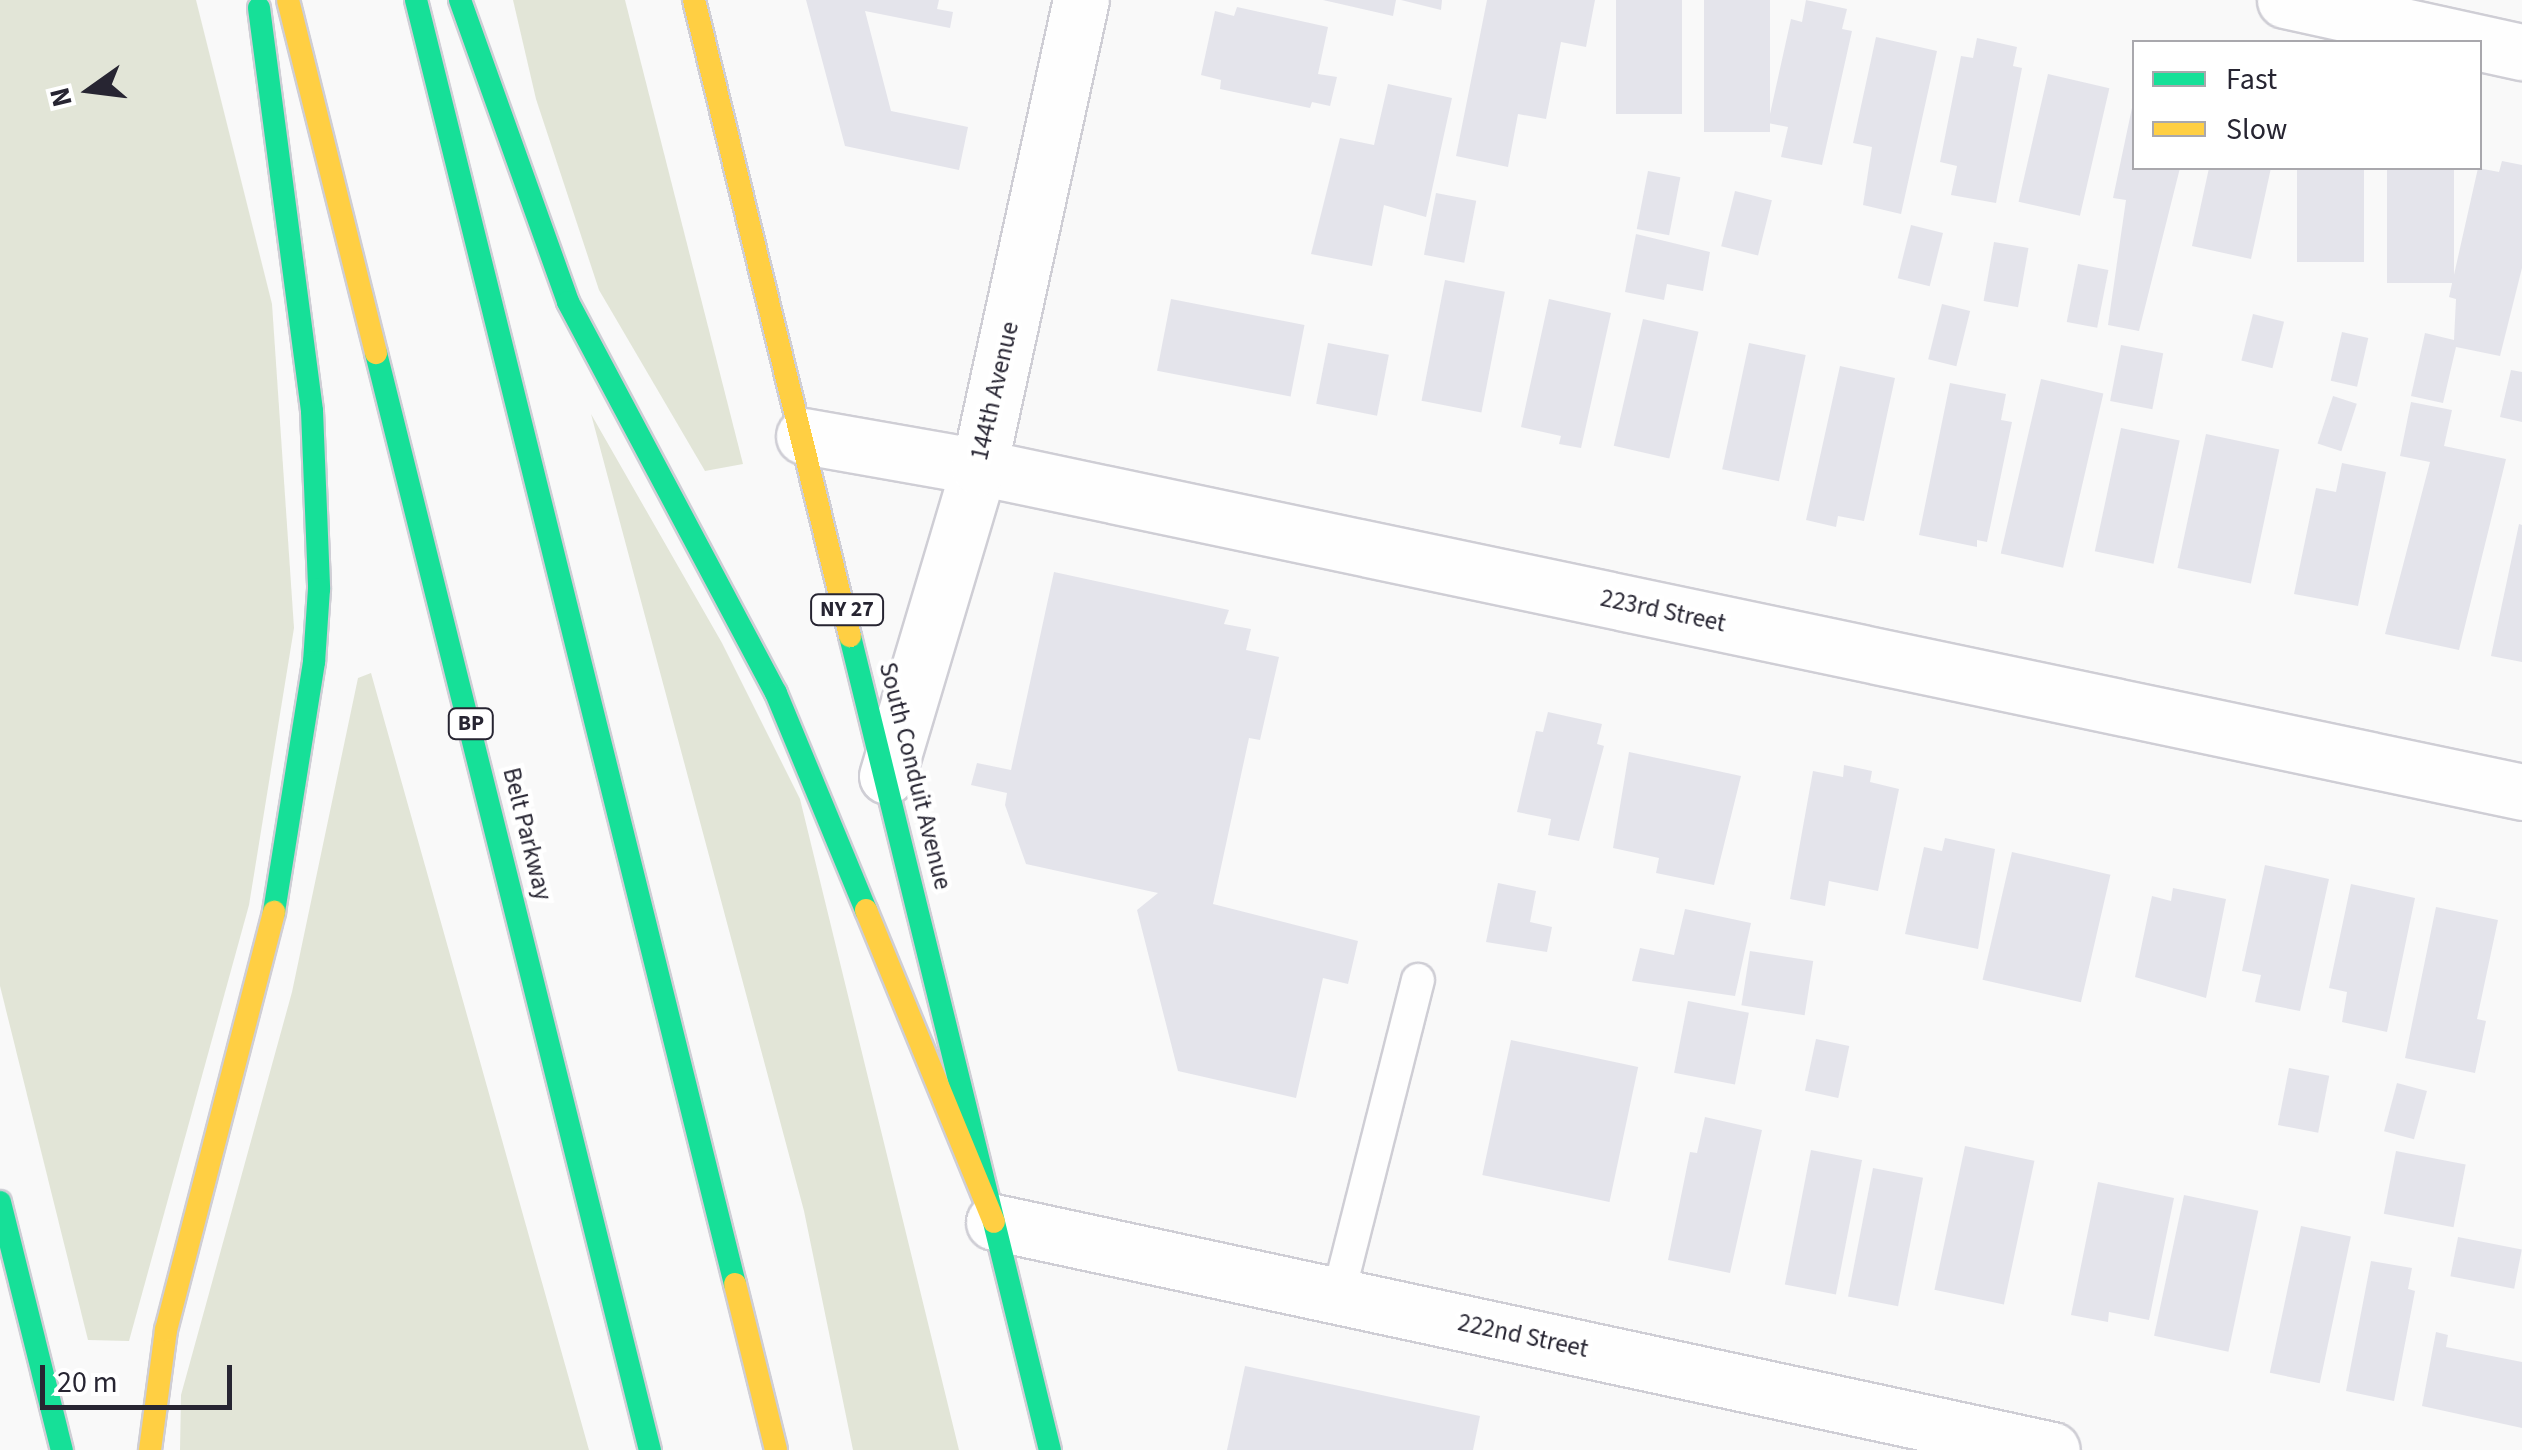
<!DOCTYPE html>
<html>
<head>
<meta charset="utf-8">
<style>
	body { margin:0 }
	#map { position:relative; width:2522px; height:1450px; overflow:hidden; background:#f9f9f9; font-family:"Source Sans 3",sans-serif }
	div>[style] { position:absolute }
	.green>* { inset:0; background:#e2e5d7 }
	.building>* { inset:0; background:#e4e4eb; transform-origin:0 0 }
	.roads { filter:drop-shadow(2px 0 #cfced5) drop-shadow(-2px 0 #cfced5) drop-shadow(0 2px #cfced5) drop-shadow(0 -2px #cfced5) }
	.lane>* { height:32px; margin:-16px; padding:0 16px; transform-origin:16px; border-radius:16px; background:#fefefe }
	.street>* { height:55px; margin:-27.5px; padding:0 27.5px; transform-origin:27.5px; border-radius:27.5px; background:#fefefe }
	.fast>* { height:22px; margin:-11px; padding:0 11px; transform-origin:11px; border-radius:11px; background:#16e098 }
	.slow>* { height:22px; margin:-11px; padding:0 11px; transform-origin:11px; border-radius:11px; background:#ffcf43 }
	span { translate:-50% -50%; white-space:nowrap; text-align:center; line-height:1.15; -webkit-text-stroke:9px #fff; paint-order:stroke }
	.shield-label span { padding:2px 8px; background:#fff; border:2px solid; border-radius:8px; -webkit-text-stroke-width:0 }
	.shield-label { font-size:22px; color:#272532; font-weight:700 }
	.street-label { font-size:25px; color:#272532 }
	.legend { position:absolute; left:2132px; top:40px; width:350px; height:130px; box-sizing:border-box; background:#fff; border:2px solid #a9a8ad; margin:0; padding:12px 18px; list-style:none; font-size:30px; color:#272532 }
	.legend li { display:flex; align-items:center; gap:20px; height:50px }
	.legend b { width:50px; border:2px solid #a9a8ad }
	.north { position:absolute; left:40px; top:40px; width:100px; height:100px; -webkit-text-stroke:8px #fff; paint-order:stroke; rotate:256deg; font-size:28px; font-weight:700; line-height:40px; text-align:center; color:#272532 }
	.north::after { content:''; display:block; margin:auto; width:35px; height:45px; background:#272532; clip-path:polygon(50% 0,100% 100%,50% 72%,0 100%) }
	.scale { position:absolute; left:40px; top:1365px; width:192px; height:45px; box-sizing:border-box; border:5px solid #272532; border-top:0; padding-left:12px; font-size:30px; line-height:35px; white-space:nowrap; color:#272532; -webkit-text-stroke:8px #fff; paint-order:stroke }
</style>
</head>
<body>
<div id="map">
	<div class="green">
		<i style="clip-path:polygon(0 0,196px 0,272px 304px,294px 628px,249px 905px,129px 1341px,88px 1340px,0 986px)"></i>
		<i style="clip-path:polygon(513px 0,625px 0,743px 464px,705px 471px,599px 290px,536px 99px)"></i>
		<i style="clip-path:polygon(591px 414px,722px 643px,800px 799px,959px 1450px,853px 1450px,804px 1211px)"></i>
		<i style="clip-path:polygon(371px 673px,589px 1450px,180px 1450px,181px 1395px,292px 992px,358px 678px)"></i>
	</div>
	<div class="building">
		<i style="clip-path:polygon(806px 0,939px 0,937px 9px,953px 12px,950px 28px,865px 11px,891px 111px,968px 127px,959px 170px,845px 146px)"></i>
		<i style="clip-path:polygon(1323px 0,1396px 0,1393px 16px)"></i>
		<i style="clip-path:polygon(1401px 0,1442px 0,1441px 10px)"></i>
		<i style="clip-path:polygon(1487px 0,1595px 0,1586px 47px,1561px 42px,1546px 119px,1518px 114px,1508px 167px,1456px 156px)"></i>
		<i style="left:1616px;top:0;width:66px;height:114px"></i>
		<i style="left:1704px;top:0;width:66px;height:132px"></i>
		<i style="clip-path:polygon(1806px 0,1847px 9px,1842px 29px,1852px 31px,1822px 165px,1781px 157px,1788px 127px,1768px 123px,1791px 19px,1802px 22px)"></i>
		<i style="clip-path:polygon(1237px 7px,1328px 27px,1318px 74px,1337px 77px,1330px 106px,1312px 102px,1310px 108px,1220px 89px,1221px 80px,1201px 75px,1215px 11px,1234px 16px)"></i>
		<i style="clip-path:polygon(1876px 37px,1937px 51px,1901px 214px,1863px 205px,1872px 147px,1853px 143px)"></i>
		<i style="clip-path:polygon(1977px 38px,2017px 47px,2013px 66px,2022px 68px,1996px 203px,1951px 195px,1957px 166px,1940px 162px,1961px 56px,1973px 58px)"></i>
		<i style="left:2048px;top:74px;width:63px;height:131px;rotate:13deg"></i>
		<i style="clip-path:polygon(1388px 84px,1452px 98px,1426px 217px,1384px 205px,1372px 266px,1311px 254px,1340px 138px,1374px 145px)"></i>
		<i style="clip-path:polygon(2133px 103px,2134px 168px,2180px 168px,2139px 331px,2108px 325px,2126px 200px,2113px 198px)"></i>
		<i style="clip-path:polygon(2502px 161px,2522px 165px,2522px 268px,2500px 356px,2456px 347px,2443px 403px,2411px 396px,2425px 333px,2454px 340px,2456px 299px,2449px 297px,2478px 168px,2499px 172px)"></i>
		<i style="clip-path:polygon(2209px 168px,2271px 168px,2251px 259px,2192px 246px)"></i>
		<i style="left:2297px;top:168px;width:67px;height:94px"></i>
		<i style="left:2387px;top:168px;width:67px;height:115px"></i>
		<i style="left:1648px;top:171px;width:33px;height:59px;rotate:11deg"></i>
		<i style="left:1735px;top:191px;width:38px;height:57px;rotate:14deg"></i>
		<i style="left:1436px;top:193px;width:41px;height:63px;rotate:11deg"></i>
		<i style="left:1911px;top:225px;width:33px;height:55px;rotate:14deg"></i>
		<i style="clip-path:polygon(1636px 234px,1710px 252px,1703px 291px,1667px 284px,1664px 300px,1625px 292px)"></i>
		<i style="left:1994px;top:242px;width:35px;height:60px;rotate:10deg"></i>
		<i style="left:2078px;top:264px;width:31px;height:59px;rotate:11deg"></i>
		<i style="left:1445px;top:280px;width:61px;height:123px;rotate:11deg"></i>
		<i style="left:1171px;top:299px;width:136px;height:73px;rotate:11deg"></i>
		<i style="clip-path:polygon(1549px 299px,1611px 313px,1581px 448px,1559px 444px,1561px 436px,1521px 427px)"></i>
		<i style="left:1942px;top:304px;width:29px;height:57px;rotate:14deg"></i>
		<i style="left:2253px;top:314px;width:32px;height:48px;rotate:14deg"></i>
		<i style="left:1643px;top:319px;width:57px;height:130px;rotate:13deg"></i>
		<i style="left:2342px;top:332px;width:27px;height:50px;rotate:13deg"></i>
		<i style="left:1328px;top:343px;width:62px;height:62px;rotate:11deg"></i>
		<i style="left:1749px;top:343px;width:58px;height:129px;rotate:12deg"></i>
		<i style="left:2121px;top:345px;width:43px;height:57px;rotate:11deg"></i>
		<i style="clip-path:polygon(1840px 366px,1895px 378px,1864px 521px,1838px 516px,1836px 527px,1806px 520px)"></i>
		<i style="clip-path:polygon(2511px 370px,2522px 372px,2522px 422px,2500px 417px)"></i>
		<i style="left:2041px;top:379px;width:64px;height:179px;rotate:13deg"></i>
		<i style="clip-path:polygon(1950px 383px,2006px 394px,2001px 420px,2012px 422px,1987px 542px,1977px 540px,1977px 547px,1919px 535px)"></i>
		<i style="left:2333px;top:396px;width:25px;height:50px;rotate:18deg"></i>
		<i style="clip-path:polygon(2411px 402px,2452px 410px,2444px 446px,2506px 459px,2459px 650px,2385px 634px,2430px 462px,2400px 456px)"></i>
		<i style="left:2121px;top:428px;width:60px;height:126px;rotate:12deg"></i>
		<i style="left:2206px;top:434px;width:75px;height:137px;rotate:12deg"></i>
		<i style="clip-path:polygon(2342px 463px,2386px 472px,2358px 606px,2294px 594px,2316px 488px,2336px 492px)"></i>
		<i style="clip-path:polygon(2519px 524px,2522px 525px,2522px 662px,2491px 656px)"></i>
		<i style="clip-path:polygon(1054px 572px,1229px 610px,1224px 624px,1251px 629px,1246px 650px,1279px 657px,1260px 740px,1249px 738px,1213px 904px,1358px 941px,1348px 984px,1323px 978px,1296px 1098px,1178px 1071px,1137px 910px,1158px 893px,1026px 864px,1005px 805px,1007px 793px,971px 785px,977px 763px,1011px 770px)"></i>
		<i style="clip-path:polygon(1548px 712px,1602px 724px,1597px 744px,1604px 746px,1579px 841px,1548px 835px,1551px 819px,1517px 812px,1536px 731px,1543px 732px)"></i>
		<i style="clip-path:polygon(1629px 752px,1741px 776px,1714px 885px,1656px 873px,1659px 858px,1613px 848px)"></i>
		<i style="clip-path:polygon(1844px 765px,1872px 771px,1870px 782px,1899px 789px,1878px 891px,1829px 881px,1825px 906px,1790px 899px,1813px 771px,1843px 777px)"></i>
		<i style="clip-path:polygon(1945px 838px,1995px 849px,1978px 949px,1905px 934px,1924px 847px,1942px 851px)"></i>
		<i style="left:2012px;top:852px;width:101px;height:131px;rotate:13deg"></i>
		<i style="clip-path:polygon(2265px 865px,2329px 879px,2300px 1011px,2255px 1002px,2261px 975px,2242px 971px)"></i>
		<i style="clip-path:polygon(1498px 883px,1536px 891px,1530px 922px,1552px 927px,1547px 952px,1486px 942px)"></i>
		<i style="clip-path:polygon(2351px 884px,2415px 898px,2387px 1032px,2342px 1022px,2347px 992px,2329px 988px)"></i>
		<i style="clip-path:polygon(2173px 888px,2226px 899px,2206px 998px,2135px 977px,2152px 896px,2171px 901px)"></i>
		<i style="clip-path:polygon(2436px 907px,2498px 920px,2477px 1019px,2486px 1021px,2475px 1073px,2405px 1058px)"></i>
		<i style="clip-path:polygon(1685px 909px,1751px 923px,1735px 996px,1632px 981px,1640px 948px,1674px 955px)"></i>
		<i style="left:1750px;top:951px;width:64px;height:55px;rotate:9deg"></i>
		<i style="left:1688px;top:1001px;width:62px;height:73px;rotate:11deg"></i>
		<i style="left:1816px;top:1039px;width:34px;height:53px;rotate:12deg"></i>
		<i style="left:1511px;top:1040px;width:130px;height:138px;rotate:12deg"></i>
		<i style="left:2289px;top:1068px;width:41px;height:58px;rotate:11deg"></i>
		<i style="left:2397px;top:1083px;width:31px;height:50px;rotate:15deg"></i>
		<i style="clip-path:polygon(1705px 1117px,1762px 1130px,1730px 1273px,1668px 1260px,1690px 1152px,1697px 1153px)"></i>
		<i style="left:1965px;top:1146px;width:71px;height:147px;rotate:12deg"></i>
		<i style="left:1811px;top:1150px;width:52px;height:137px;rotate:11deg"></i>
		<i style="left:2396px;top:1151px;width:71px;height:64px;rotate:11deg"></i>
		<i style="left:1873px;top:1168px;width:51px;height:131px;rotate:11deg"></i>
		<i style="clip-path:polygon(2098px 1182px,2174px 1198px,2149px 1320px,2109px 1312px,2108px 1322px,2071px 1315px)"></i>
		<i style="left:2184px;top:1195px;width:76px;height:144px;rotate:12deg"></i>
		<i style="left:2301px;top:1226px;width:51px;height:150px;rotate:12deg"></i>
		<i style="left:2458px;top:1237px;width:65px;height:40px;rotate:11deg"></i>
		<i style="clip-path:polygon(2371px 1261px,2412px 1268px,2408px 1289px,2415px 1291px,2394px 1401px,2346px 1391px)"></i>
		<i style="clip-path:polygon(2436px 1332px,2448px 1335px,2446px 1347px,2522px 1362px,2522px 1428px,2422px 1406px)"></i>
		<i style="clip-path:polygon(1245px 1366px,1480px 1416px,1473px 1450px,1227px 1450px)"></i>
	</div>
	<div class="roads">
		<div class="lane">
			<i style="left:1338px;top:1296px;width:326px;rotate:-75.8deg"></i>
		</div>
		<div class="street">
			<i style="left:2285px;top:0;width:243px;rotate:12.4deg"></i>
			<i style="left:804px;top:436px;width:178px;rotate:10deg"></i>
			<i style="left:979px;top:467px;width:1577px;rotate:11.89deg"></i>
			<i style="left:887px;top:776px;width:322px;rotate:-73.4deg"></i>
			<i style="left:979px;top:467px;width:478px;rotate:-77.7deg"></i>
			<i style="left:994px;top:1222px;width:1082px;rotate:12.16deg"></i>
		</div>
		<div class="fast">
			<i style="left:416px;top:0;width:1323px;rotate:76.05deg"></i>
			<i style="left:460px;top:0;width:321px;rotate:70.3deg"></i>
			<i style="left:568px;top:302px;width:443px;rotate:62deg"></i>
			<i style="left:776px;top:693px;width:235px;rotate:67.5deg"></i>
			<i style="left:259px;top:8px;width:406px;rotate:82.5deg"></i>
			<i style="left:312px;top:411px;width:178px;rotate:87.7deg"></i>
			<i style="left:319px;top:589px;width:73px;rotate:93.9deg"></i>
			<i style="left:314px;top:662px;width:253px;rotate:99.1deg"></i>
			<i style="left:376px;top:353px;width:1131px;rotate:75.98deg"></i>
			<i style="left:850px;top:636px;width:838px;rotate:76.2deg"></i>
			<i style="left:0;top:1202px;width:256px;rotate:76deg"></i>
		</div>
		<div class="slow">
			<i style="left:288px;top:0;width:364px;rotate:76deg"></i>
			<i style="left:694px;top:0;width:655px;rotate:76.22deg"></i>
			<i style="left:866px;top:910px;width:337px;rotate:67.7deg"></i>
			<i style="left:735px;top:1284px;width:171px;rotate:76.1deg"></i>
			<i style="left:150px;top:1450px;width:121px;rotate:-82.4deg"></i>
			<i style="left:166px;top:1330px;width:432px;rotate:-75.5deg"></i>
		</div>
	</div>
	<div class="shield-label">
		<span style="left:847px;top:610px">NY 27</span>
		<span style="left:471px;top:724px">BP</span>
	</div>
	<div class="street-label">
		<span style="left:995px;top:391px;rotate:-77deg">144th Avenue</span>
		<span style="left:1663px;top:611px;rotate:12deg">223rd Street</span>
		<span style="left:915px;top:776px;rotate:76deg">South Conduit Avenue</span>
		<span style="left:527px;top:834px;rotate:76deg">Belt Parkway</span>
		<span style="left:1523px;top:1336px;rotate:12deg">222nd Street</span>
	</div>
	<ul class="legend">
	<li><b style="height:12px;background:#16e098"></b>Fast</li>
	<li><b style="height:12px;background:#ffcf43"></b>Slow</li>
	</ul>
	<div class="north">N</div>
	<div class="scale">20 m</div>
</div>
</body>
</html>
